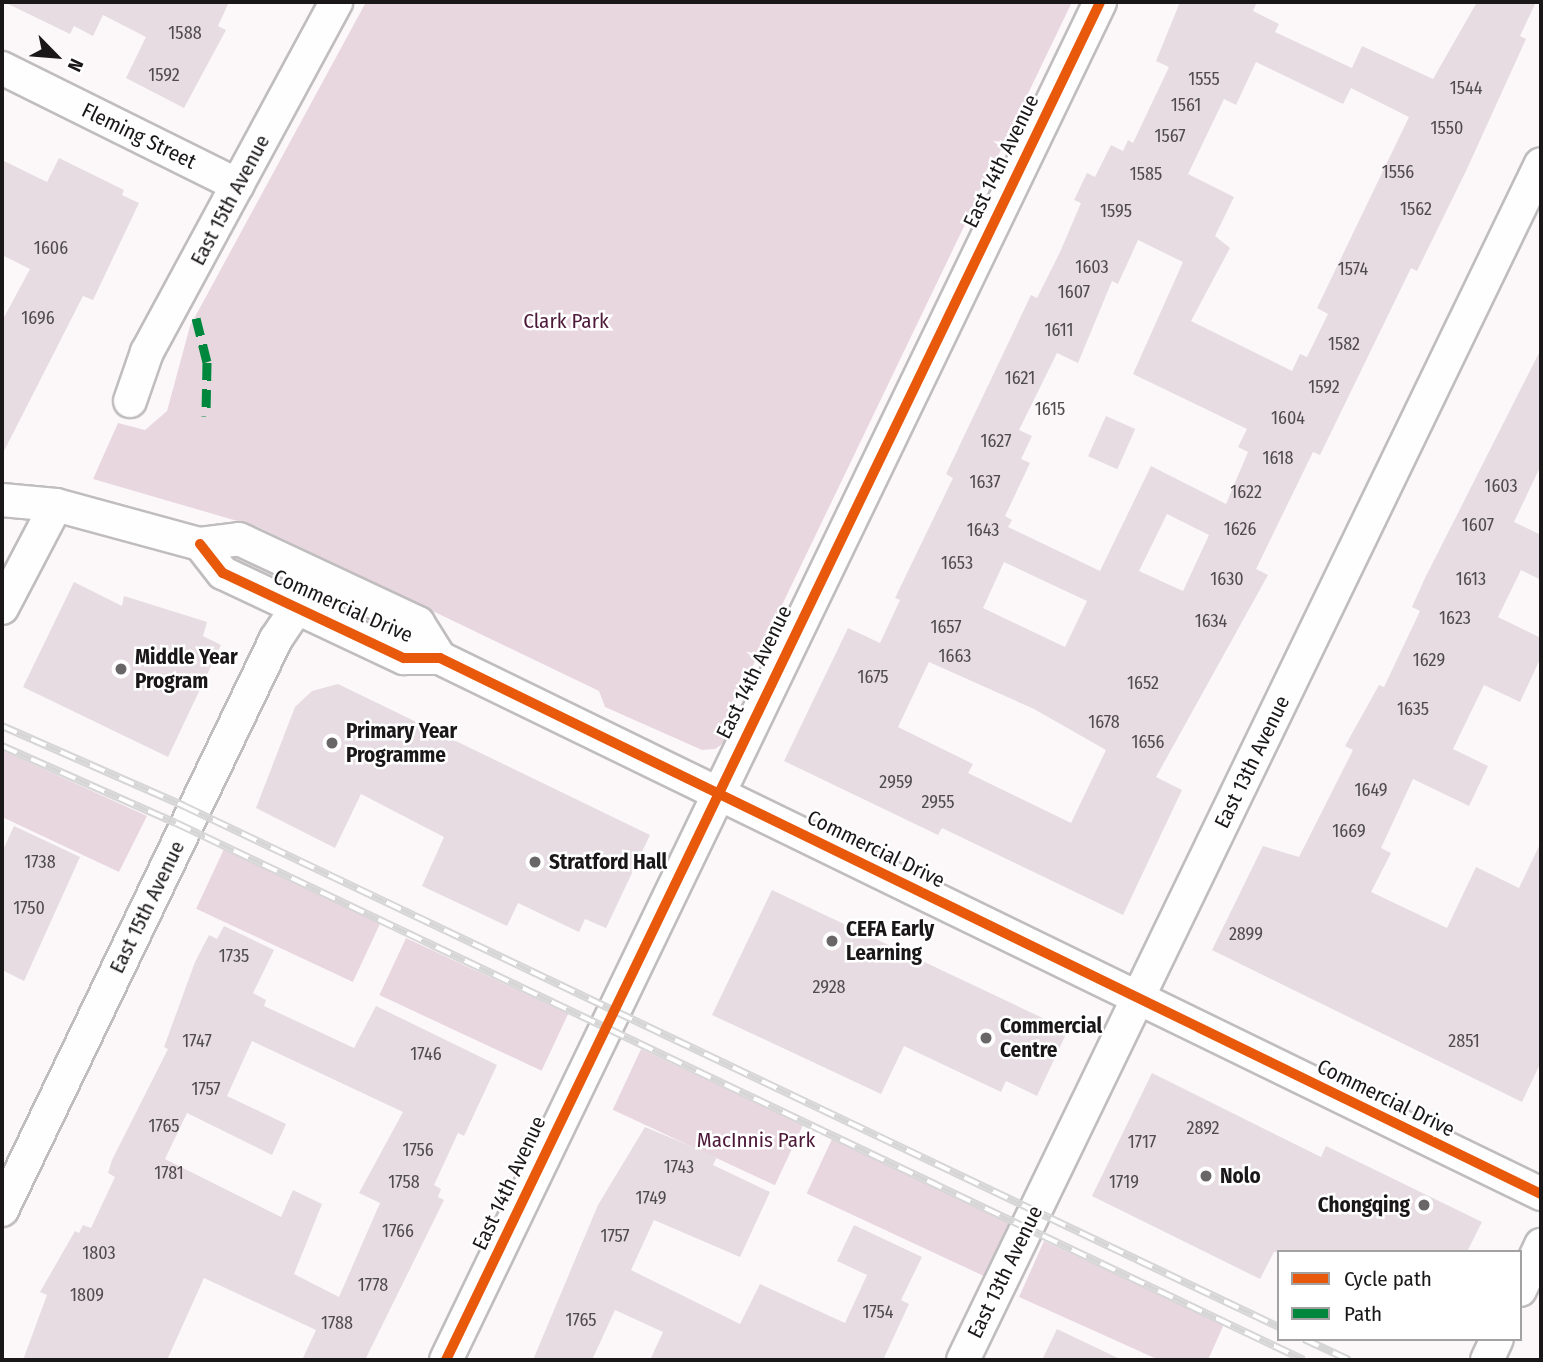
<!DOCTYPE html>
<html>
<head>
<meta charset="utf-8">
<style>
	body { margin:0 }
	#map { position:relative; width:1543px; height:1362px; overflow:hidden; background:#fcf8fa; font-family:"Fira Sans Condensed",sans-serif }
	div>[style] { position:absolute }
	.green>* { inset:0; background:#e9d7e0; transform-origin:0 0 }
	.building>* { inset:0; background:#e6dce1; transform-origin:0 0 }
	.roads { filter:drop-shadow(2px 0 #c0bdbe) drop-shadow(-2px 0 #c0bdbe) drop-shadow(0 2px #c0bdbe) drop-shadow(0 -2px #c0bdbe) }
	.minor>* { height:32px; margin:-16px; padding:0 16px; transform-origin:16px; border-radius:16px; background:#fffefe }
	.rail>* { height:8px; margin-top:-4px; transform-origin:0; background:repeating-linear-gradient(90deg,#fff 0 16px,#d7d6d6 0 32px); box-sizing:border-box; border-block:2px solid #d7d6d6 }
	.quiet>* { height:9px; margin-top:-4.5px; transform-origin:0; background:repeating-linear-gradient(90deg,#00873e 0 18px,transparent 0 27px) }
	.cycleway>* { height:10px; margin:-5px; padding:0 5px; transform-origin:5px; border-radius:5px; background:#e8590c }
	.dots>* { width:19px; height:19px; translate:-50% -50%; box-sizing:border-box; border:4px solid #fff; border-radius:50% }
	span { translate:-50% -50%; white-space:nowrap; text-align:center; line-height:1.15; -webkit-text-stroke:5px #fff; paint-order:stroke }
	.number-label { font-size:18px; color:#504c4e }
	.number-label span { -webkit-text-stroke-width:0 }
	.street-label { font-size:21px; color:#1a1719 }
	.park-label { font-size:21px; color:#4e1939 }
	.poi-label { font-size:21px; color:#1a1719; font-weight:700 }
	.left { translate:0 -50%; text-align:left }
	.right { translate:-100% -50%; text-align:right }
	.frame { position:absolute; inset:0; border:4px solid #1a1719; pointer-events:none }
	.legend { position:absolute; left:1277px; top:1250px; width:245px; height:91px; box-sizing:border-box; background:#fff; border:2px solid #a3a2a3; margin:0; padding:9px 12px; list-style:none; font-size:21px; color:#1a1719 }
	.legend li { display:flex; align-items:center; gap:14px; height:35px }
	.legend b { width:35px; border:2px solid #a3a2a3 }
	.north { position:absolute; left:21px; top:21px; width:70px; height:70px; -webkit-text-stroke:5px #fff; paint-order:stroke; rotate:115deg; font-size:19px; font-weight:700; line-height:28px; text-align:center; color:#1a1719 }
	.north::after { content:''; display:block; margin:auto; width:24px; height:32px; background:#1a1719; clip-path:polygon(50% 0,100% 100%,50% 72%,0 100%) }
</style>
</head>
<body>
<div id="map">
	<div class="green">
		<i style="clip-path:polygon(366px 2px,1072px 2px,731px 711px,734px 725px,728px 740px,715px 749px,702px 750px,605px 707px,599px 691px,258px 527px,93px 479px,118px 423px,145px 430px,167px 411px,190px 326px)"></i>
		<i style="clip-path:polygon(2px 750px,147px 816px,119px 872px,2px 817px)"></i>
		<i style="left:224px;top:849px;width:173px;height:66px;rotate:25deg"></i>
		<i style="left:406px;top:938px;width:179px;height:63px;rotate:25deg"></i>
		<i style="left:641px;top:1049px;width:179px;height:67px;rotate:25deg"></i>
		<i style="left:832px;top:1139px;width:196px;height:60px;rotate:25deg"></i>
		<i style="clip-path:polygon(1044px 1241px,1224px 1324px,1208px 1360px,1159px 1360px,1019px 1297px)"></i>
	</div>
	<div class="building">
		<i style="clip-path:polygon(4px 2px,229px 2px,218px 26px,226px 30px,184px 108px,126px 78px,146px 37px,103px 15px,93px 36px,74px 26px,70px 34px)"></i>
		<i style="clip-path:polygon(evenodd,1180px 2px,1257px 2px,1253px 11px,1279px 24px,1275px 32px,1352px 68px,1362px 46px,1433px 79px,1477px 2px,1536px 2px,1520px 36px,1526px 39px,1466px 171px,1417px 271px,1411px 268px,1320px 455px,1313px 452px,1256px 569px,1268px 575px,1156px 777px,1182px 790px,1123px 915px,942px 828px,938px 835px,784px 761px,848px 628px,880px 643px,900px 600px,895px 598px,953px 478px,946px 474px,1031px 295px,1037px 298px,1060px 252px,1081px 203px,1074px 200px,1087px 173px,1095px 177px,1111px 145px,1123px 151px,1128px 140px,1133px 143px,1169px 67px,1156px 61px,1180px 2px,1256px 62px,1343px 104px,1351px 88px,1409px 117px,1317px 308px,1328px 314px,1307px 357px,1300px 354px,1292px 371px,1191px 321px,1230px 248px,1215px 236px,1234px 197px,1188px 174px,1224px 99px,1236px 105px,1256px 62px,1180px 2px,1138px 240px,1183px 262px,1133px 374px,1247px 429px,1238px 447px,1248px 452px,1226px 504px,1151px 466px,1100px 571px,1008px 527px,1012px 520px,1005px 516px,1030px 463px,1021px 459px,1032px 436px,1019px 430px,1057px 353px,1078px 363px,1112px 281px,1118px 284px,1138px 240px,1180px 2px,1167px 514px,1209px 535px,1183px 591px,1139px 571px,1167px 514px,1180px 2px,1004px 562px,1087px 601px,1065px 647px,983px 608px,1004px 562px,1180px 2px,929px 662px,1034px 709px,1106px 750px,1071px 823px,968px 773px,973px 764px,898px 727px,929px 662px)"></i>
		<i style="clip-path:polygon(59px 158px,124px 190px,122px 195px,139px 203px,93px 300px,83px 296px,2px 455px,2px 321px,30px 269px,2px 255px,2px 160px,47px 182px)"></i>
		<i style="clip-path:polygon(1541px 349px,1541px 465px,1514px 522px,1541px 535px,1541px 580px,1521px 570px,1498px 617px,1541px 638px,1541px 657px,1520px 702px,1484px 685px,1453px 749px,1488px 766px,1469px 806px,1413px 779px,1381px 848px,1391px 853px,1371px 892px,1447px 928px,1476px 867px,1519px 888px,1541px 842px,1541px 1062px,1522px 1102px,1212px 950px,1263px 846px,1299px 857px,1353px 750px,1345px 746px,1379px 685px,1384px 687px,1420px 611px,1412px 607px,1424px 580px)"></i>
		<i style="left:1106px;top:416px;width:32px;height:44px;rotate:24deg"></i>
		<i style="clip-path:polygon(74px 582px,122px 606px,124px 596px,207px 622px,203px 636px,221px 645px,168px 757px,23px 687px)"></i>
		<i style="clip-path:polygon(338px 684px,650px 835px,606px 928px,585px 919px,579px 932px,518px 903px,507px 926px,422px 886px,444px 837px,361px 794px,335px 848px,256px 808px,295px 707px,312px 691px)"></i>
		<i style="clip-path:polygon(14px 826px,80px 857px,24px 981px,2px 970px,2px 852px)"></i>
		<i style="clip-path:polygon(772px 890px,1068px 1030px,1037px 1096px,1006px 1081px,1001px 1092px,904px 1046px,881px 1094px,712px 1015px)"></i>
		<i style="clip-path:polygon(evenodd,224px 926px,274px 950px,253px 993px,266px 1000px,264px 1006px,354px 1048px,376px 1006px,497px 1065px,464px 1136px,458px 1133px,434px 1185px,441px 1189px,438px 1197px,444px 1200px,365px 1360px,302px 1360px,316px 1330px,204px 1278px,167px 1360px,23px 1360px,47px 1295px,40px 1292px,75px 1231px,79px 1233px,83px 1225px,91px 1228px,115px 1177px,108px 1173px,112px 1160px,168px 1049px,164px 1047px,195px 962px,209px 935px,217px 939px,224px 926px,252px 1041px,403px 1112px,359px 1193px,380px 1203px,339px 1297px,294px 1274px,322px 1204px,293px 1190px,281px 1217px,165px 1159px,187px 1113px,272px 1155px,286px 1124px,227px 1096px,252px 1041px)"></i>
		<i style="clip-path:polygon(1152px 1073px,1321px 1157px,1326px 1146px,1482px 1222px,1467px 1252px,1274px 1252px,1260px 1279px,1092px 1196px)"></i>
		<i style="clip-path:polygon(645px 1127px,717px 1157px,713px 1165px,770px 1192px,740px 1257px,654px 1220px,631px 1270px,740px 1324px,760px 1284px,845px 1323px,867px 1275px,837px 1261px,854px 1225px,922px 1257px,901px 1300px,909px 1304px,883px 1360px,650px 1360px,663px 1332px,615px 1310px,592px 1360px,533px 1360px,598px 1205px)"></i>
		<i style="clip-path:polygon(1057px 1329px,1122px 1360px,1042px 1360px)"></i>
	</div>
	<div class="roads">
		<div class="minor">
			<i style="left:2px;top:68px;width:263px;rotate:26.4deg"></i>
			<i style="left:130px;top:401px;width:52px;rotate:-70.9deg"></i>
			<i style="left:147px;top:352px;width:398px;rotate:-61.6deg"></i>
			<i style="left:2px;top:500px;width:54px;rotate:5.3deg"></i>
			<i style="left:56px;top:505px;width:149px;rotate:15.2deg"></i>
			<i style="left:200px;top:544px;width:39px;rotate:-7deg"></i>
			<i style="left:239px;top:539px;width:198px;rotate:25.1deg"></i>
			<i style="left:418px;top:623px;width:41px;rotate:57.8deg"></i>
			<i style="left:200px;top:544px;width:37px;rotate:52deg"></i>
			<i style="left:223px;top:573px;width:200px;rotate:25.2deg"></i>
			<i style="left:404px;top:658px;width:36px"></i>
			<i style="left:440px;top:658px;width:1225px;rotate:25.96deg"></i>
			<i style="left:2px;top:608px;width:116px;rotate:-62.3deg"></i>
			<i style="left:2px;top:1210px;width:633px;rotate:-64.37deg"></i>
			<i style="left:276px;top:639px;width:37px;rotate:-56deg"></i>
			<i style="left:1520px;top:1290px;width:50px;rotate:-65deg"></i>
			<i style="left:446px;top:1360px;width:1507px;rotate:-64.28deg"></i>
			<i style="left:963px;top:1360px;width:1328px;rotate:-64.21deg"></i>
			<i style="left:1487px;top:1360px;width:23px;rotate:-65deg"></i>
		</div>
	</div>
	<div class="rail">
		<i style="left:2px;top:726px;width:199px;rotate:23.7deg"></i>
		<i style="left:184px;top:806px;width:1213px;rotate:25.45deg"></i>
		<i style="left:2px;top:746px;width:190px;rotate:23.9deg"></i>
		<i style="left:176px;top:823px;width:1249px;rotate:25.46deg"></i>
		<i style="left:1304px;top:1339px;width:50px;rotate:25deg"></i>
	</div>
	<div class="quiet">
		<i style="left:196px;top:318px;width:45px;rotate:76deg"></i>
		<i style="left:207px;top:362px;width:54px;rotate:91.1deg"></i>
	</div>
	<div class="cycleway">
		<i style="left:200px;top:544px;width:37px;rotate:52deg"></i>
		<i style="left:223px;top:573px;width:200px;rotate:25.2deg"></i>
		<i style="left:404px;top:658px;width:36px"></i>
		<i style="left:440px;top:658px;width:1225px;rotate:25.96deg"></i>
		<i style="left:446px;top:1360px;width:1507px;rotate:-64.28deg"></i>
	</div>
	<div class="dots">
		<i style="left:121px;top:669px;background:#696668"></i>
		<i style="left:332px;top:743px;background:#696668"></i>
		<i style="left:535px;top:862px;background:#696668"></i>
		<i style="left:832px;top:941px;background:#696668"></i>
		<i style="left:986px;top:1038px;background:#696668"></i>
		<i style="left:1206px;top:1176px;background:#696668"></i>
		<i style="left:1424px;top:1205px;background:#696668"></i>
	</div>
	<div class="number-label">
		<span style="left:185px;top:33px">1588</span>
		<span style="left:164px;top:75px">1592</span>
		<span style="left:1204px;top:79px">1555</span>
		<span style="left:1466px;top:88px">1544</span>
		<span style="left:1186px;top:105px">1561</span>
		<span style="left:1447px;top:128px">1550</span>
		<span style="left:1170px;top:136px">1567</span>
		<span style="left:1398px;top:172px">1556</span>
		<span style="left:1146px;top:174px">1585</span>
		<span style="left:1416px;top:209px">1562</span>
		<span style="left:1116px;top:211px">1595</span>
		<span style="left:51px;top:248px">1606</span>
		<span style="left:1092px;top:267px">1603</span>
		<span style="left:1353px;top:269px">1574</span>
		<span style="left:1074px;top:292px">1607</span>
		<span style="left:38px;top:318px">1696</span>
		<span style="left:1059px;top:330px">1611</span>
		<span style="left:1344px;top:344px">1582</span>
		<span style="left:1020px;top:378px">1621</span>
		<span style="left:1324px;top:387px">1592</span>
		<span style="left:1050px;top:409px">1615</span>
		<span style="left:1288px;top:418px">1604</span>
		<span style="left:996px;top:441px">1627</span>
		<span style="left:1278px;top:458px">1618</span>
		<span style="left:985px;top:482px">1637</span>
		<span style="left:1501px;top:486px">1603</span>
		<span style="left:1246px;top:492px">1622</span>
		<span style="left:1478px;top:525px">1607</span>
		<span style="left:1240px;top:529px">1626</span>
		<span style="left:983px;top:530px">1643</span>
		<span style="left:957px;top:563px">1653</span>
		<span style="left:1227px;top:579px">1630</span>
		<span style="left:1471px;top:579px">1613</span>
		<span style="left:1455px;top:618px">1623</span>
		<span style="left:1211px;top:621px">1634</span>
		<span style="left:946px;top:627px">1657</span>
		<span style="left:955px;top:656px">1663</span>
		<span style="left:1429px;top:660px">1629</span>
		<span style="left:873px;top:677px">1675</span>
		<span style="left:1143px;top:683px">1652</span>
		<span style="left:1413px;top:709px">1635</span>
		<span style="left:1104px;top:722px">1678</span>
		<span style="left:1148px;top:742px">1656</span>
		<span style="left:896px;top:782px">2959</span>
		<span style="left:1371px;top:790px">1649</span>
		<span style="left:938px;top:802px">2955</span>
		<span style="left:1349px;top:831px">1669</span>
		<span style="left:40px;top:862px">1738</span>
		<span style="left:29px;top:908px">1750</span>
		<span style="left:1246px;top:934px">2899</span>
		<span style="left:234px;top:956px">1735</span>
		<span style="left:829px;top:987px">2928</span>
		<span style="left:197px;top:1041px">1747</span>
		<span style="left:1464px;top:1041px">2851</span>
		<span style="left:426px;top:1054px">1746</span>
		<span style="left:206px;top:1089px">1757</span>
		<span style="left:164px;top:1126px">1765</span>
		<span style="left:1203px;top:1128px">2892</span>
		<span style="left:1142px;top:1142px">1717</span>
		<span style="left:418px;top:1150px">1756</span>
		<span style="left:679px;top:1167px">1743</span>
		<span style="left:169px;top:1173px">1781</span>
		<span style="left:404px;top:1182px">1758</span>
		<span style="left:1124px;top:1182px">1719</span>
		<span style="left:651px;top:1198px">1749</span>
		<span style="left:398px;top:1231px">1766</span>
		<span style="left:615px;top:1236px">1757</span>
		<span style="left:99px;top:1253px">1803</span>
		<span style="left:373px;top:1285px">1778</span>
		<span style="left:87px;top:1295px">1809</span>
		<span style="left:878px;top:1312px">1754</span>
		<span style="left:581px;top:1320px">1765</span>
		<span style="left:337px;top:1323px">1788</span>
	</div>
	<div class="street-label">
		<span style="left:139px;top:136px;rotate:26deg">Fleming Street</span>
		<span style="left:1001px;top:161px;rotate:-64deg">East 14th Avenue</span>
		<span style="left:230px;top:200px;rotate:-62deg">East 15th Avenue</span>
		<span style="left:343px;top:606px;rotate:24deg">Commercial Drive</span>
		<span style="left:754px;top:672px;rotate:-64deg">East 14th Avenue</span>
		<span style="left:1252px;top:762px;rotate:-64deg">East 13th Avenue</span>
		<span style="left:876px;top:849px;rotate:26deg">Commercial Drive</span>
		<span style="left:147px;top:907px;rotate:-64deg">East 15th Avenue</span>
		<span style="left:1386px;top:1098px;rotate:26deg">Commercial Drive</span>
		<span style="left:509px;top:1183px;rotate:-65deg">East 14th Avenue</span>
		<span style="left:1005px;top:1272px;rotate:-64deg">East 13th Avenue</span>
	</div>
	<div class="park-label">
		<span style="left:566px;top:321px">Clark Park</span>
		<span style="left:756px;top:1140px">MacInnis Park</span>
	</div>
	<div class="poi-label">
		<span class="left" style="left:135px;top:669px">Middle Year<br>Program</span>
		<span class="left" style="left:346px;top:743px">Primary Year<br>Programme</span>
		<span class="left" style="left:549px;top:862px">Stratford Hall</span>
		<span class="left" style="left:846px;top:941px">CEFA Early<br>Learning</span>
		<span class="left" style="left:1000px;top:1038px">Commercial<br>Centre</span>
		<span class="left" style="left:1220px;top:1176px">Nolo</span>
		<span class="right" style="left:1410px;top:1205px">Chongqing</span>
	</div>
	<div class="frame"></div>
	<ul class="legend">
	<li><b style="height:9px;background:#e8590c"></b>Cycle path</li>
	<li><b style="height:9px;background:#00873e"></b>Path</li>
	</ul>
	<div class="north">N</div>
</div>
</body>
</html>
